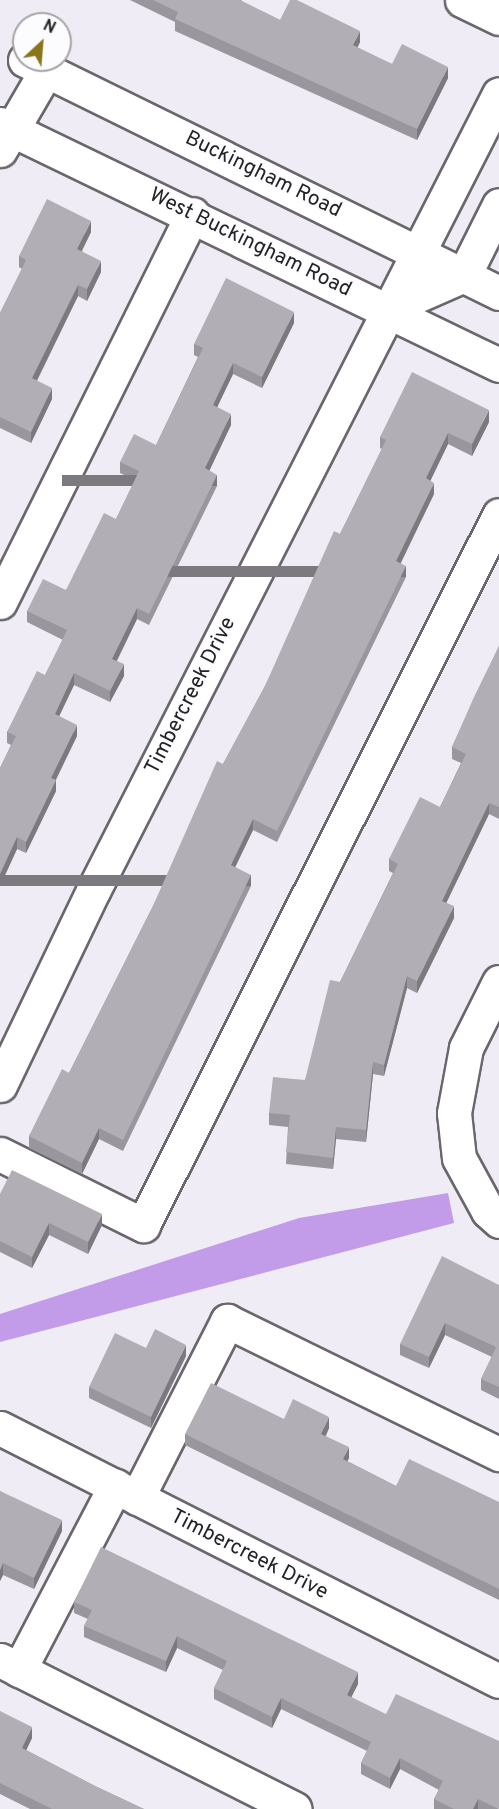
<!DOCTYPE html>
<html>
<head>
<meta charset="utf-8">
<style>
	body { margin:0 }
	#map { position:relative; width:499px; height:1809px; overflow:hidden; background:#f0ecf5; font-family:Overpass,sans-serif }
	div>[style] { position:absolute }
	.water>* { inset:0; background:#c29ce8 }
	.roads { filter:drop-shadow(2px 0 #69666d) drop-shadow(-2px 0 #69666d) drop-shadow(0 2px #69666d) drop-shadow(0 -2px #69666d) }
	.minor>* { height:33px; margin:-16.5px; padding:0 16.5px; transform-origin:16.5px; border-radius:16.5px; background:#fff }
	.major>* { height:33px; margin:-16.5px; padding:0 16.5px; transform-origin:16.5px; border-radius:16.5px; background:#fff }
	.wall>* { inset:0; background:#99969d }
	.shaded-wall>* { inset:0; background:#7d7a7f; transform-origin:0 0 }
	.building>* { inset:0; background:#b2aeb6 }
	span { translate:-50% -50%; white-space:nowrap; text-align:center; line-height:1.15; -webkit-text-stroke:4.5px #fcfbfe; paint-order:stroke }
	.street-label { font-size:21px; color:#232225 }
	.north { position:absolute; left:12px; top:12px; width:60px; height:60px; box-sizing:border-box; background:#fcfbfe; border:2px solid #a5a4a7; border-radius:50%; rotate:26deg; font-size:16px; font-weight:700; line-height:24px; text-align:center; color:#232225 }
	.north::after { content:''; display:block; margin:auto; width:21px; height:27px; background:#8a761a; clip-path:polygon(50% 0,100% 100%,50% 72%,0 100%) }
</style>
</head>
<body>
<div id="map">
	<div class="water">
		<i style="clip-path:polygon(448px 1193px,454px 1223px,0 1342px,0 1314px,299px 1218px)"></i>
	</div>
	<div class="roads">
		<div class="minor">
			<i style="left:462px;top:0;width:41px;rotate:25.9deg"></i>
			<i style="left:0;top:150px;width:91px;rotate:-59.8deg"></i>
			<i style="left:387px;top:309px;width:84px;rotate:-23.8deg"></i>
			<i style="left:464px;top:275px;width:78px;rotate:-63.4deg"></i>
			<i style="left:0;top:602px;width:433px;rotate:-63.6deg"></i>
			<i style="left:499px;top:982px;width:74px;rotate:116.6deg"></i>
			<i style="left:466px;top:1048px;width:66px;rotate:100.5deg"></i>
			<i style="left:454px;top:1113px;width:45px;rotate:83.7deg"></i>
			<i style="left:459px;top:1158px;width:60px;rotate:61.3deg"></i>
			<i style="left:488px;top:1211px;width:15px;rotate:42deg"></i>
			<i style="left:0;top:1085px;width:215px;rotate:-64.4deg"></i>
			<i style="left:93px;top:891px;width:894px;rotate:-63.01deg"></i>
			<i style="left:0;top:1154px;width:160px;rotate:26.4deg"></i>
			<i style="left:143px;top:1225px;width:794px;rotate:-63.37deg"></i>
			<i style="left:0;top:1428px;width:559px;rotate:26.89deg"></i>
			<i style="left:137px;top:1498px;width:199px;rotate:-63deg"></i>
			<i style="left:227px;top:1321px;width:303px;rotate:26.1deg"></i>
			<i style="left:0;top:1660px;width:330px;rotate:26.8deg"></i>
			<i style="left:19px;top:1670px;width:208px;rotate:-62.4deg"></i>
		</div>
		<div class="major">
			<i style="left:25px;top:60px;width:528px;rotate:26.18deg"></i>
			<i style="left:0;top:124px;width:554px;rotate:25.78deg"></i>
		</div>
	</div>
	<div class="wall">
		<i style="clip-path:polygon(130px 0,242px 0,241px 1px,280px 20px,360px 42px,357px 48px,392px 64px,448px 78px,417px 140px,175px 31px,175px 22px)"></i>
		<i style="clip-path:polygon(91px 232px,82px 251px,101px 272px,87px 301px,78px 296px,37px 381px,52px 399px,31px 443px,0 428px,0 313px,22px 269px,19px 267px,19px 256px)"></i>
		<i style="clip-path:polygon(294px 323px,262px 388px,233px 374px,217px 407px,231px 425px,209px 471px,217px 486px,149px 625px,137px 619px,117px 661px,124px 676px,110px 702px,74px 685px,59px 716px,77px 736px,56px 780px,56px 791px,26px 853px,17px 849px,0 886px,0 768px,11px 745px,7px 743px,7px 732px,45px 675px,63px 640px,27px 622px,27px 611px,66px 590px,116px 519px,135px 480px,120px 473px,120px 462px,156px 445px,198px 357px,194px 355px,194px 344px)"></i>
		<i style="clip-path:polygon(489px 422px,472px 456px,448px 444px,430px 481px,434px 494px,401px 563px,406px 577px,277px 842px,253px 830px,235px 867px,251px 886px,123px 1151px,99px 1139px,82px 1174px,29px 1148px,29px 1136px,69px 1073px,153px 906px,223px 764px,265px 686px,340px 534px,382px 449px,380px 448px,380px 437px)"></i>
		<i style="clip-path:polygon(499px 646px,499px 819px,489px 814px,446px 903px,454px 918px,417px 993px,407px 988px,384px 1076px,373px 1074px,366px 1142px,336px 1139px,333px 1169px,286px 1164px,288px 1127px,269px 1125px,269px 1113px,305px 1080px,340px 982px,393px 873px,389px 871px,389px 859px,440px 807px,461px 763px,452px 759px,452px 747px)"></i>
		<i style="clip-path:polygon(0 1194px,102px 1225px,88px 1254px,49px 1235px,32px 1268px,0 1252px)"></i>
		<i style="clip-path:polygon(499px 1285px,499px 1399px,481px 1390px,481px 1379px,492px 1357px,445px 1335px,429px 1368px,400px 1355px,400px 1344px)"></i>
		<i style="clip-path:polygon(146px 1348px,186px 1356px,151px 1428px,89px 1398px,89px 1387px)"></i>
		<i style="clip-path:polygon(284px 1419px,329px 1428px,326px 1436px,349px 1458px,347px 1461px,396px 1486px,499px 1502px,499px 1600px,185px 1445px,185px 1434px)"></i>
		<i style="clip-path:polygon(0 1491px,62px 1531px,34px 1589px,3px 1575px,0 1581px)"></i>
		<i style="clip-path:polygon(74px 1602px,358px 1684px,351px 1697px,499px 1809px,434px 1809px,434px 1799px,439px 1790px,400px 1769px,390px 1789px,361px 1774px,361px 1763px,367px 1751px,281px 1709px,272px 1728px,214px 1699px,214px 1688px,223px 1670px,177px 1648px,166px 1672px,84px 1637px,84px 1626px,88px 1619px,74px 1613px)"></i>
		<i style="clip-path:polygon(0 1711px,32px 1738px,26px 1750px,95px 1786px,144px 1809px,30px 1809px,0 1794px)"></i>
	</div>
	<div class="shaded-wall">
		<i style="clip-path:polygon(360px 31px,360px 42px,353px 57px,353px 45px)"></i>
		<i style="clip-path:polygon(448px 67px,448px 78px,417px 140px,417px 129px)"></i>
		<i style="clip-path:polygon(91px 221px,91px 232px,77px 260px,77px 249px)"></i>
		<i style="clip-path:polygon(101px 261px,101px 272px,87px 301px,87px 289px)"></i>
		<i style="clip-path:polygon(78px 285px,78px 296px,32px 390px,32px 378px)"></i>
		<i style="clip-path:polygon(294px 312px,294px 323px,262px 388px,262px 377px)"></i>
		<i style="clip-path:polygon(233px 363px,233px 374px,213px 416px,213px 405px)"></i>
		<i style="clip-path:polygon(52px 388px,52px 399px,31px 443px,31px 432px)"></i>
		<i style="clip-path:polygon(489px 410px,489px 422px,472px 456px,472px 444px)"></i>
		<i style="clip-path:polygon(231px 414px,231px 425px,205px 480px,205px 468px)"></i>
		<i style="clip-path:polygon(448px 433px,448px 444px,426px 490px,426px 478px)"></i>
		<i style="left:217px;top:475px;width:11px;height:155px;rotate:90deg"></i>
		<i style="clip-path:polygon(434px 483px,434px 494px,396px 572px,396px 561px)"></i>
		<i style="left:406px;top:566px;width:11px;height:295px;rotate:90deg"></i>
		<i style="clip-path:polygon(137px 608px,137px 619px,112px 670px,112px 659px)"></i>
		<i style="clip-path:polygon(124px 664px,124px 676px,110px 702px,110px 691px)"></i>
		<i style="clip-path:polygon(74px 673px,74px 685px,55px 725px,55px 714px)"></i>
		<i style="clip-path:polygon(77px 725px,77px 736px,51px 789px,51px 778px)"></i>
		<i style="clip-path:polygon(56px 780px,56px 791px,26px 853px,26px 842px)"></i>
		<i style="clip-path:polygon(489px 803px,489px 814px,442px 912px,442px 901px)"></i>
		<i style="clip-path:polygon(253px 819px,253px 830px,231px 876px,231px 865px)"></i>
		<i style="clip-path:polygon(17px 837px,17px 849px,0 886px,0 874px)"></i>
		<i style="left:251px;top:875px;width:11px;height:294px;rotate:90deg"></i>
		<i style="clip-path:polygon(454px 906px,454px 918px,417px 993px,417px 981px)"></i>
		<i style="clip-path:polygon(407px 976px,407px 988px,384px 1076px,384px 1065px)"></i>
		<i style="clip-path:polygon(373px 1062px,373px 1074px,366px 1142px,366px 1130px)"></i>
		<i style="clip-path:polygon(336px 1127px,336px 1139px,333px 1169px,333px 1158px)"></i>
		<i style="clip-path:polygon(99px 1128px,99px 1139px,82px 1174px,82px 1163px)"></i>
		<i style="clip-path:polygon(102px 1214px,102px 1225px,88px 1254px,88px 1242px)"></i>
		<i style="clip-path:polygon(49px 1223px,49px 1235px,32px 1268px,32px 1257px)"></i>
		<i style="clip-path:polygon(445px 1323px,445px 1335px,429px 1368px,429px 1357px)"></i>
		<i style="clip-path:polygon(186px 1345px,186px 1356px,151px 1428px,151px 1417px)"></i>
		<i style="clip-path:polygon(329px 1417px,329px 1428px,321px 1445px,321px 1434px)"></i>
		<i style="clip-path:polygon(349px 1447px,349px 1458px,343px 1470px,343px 1459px)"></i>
		<i style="clip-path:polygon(62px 1520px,62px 1531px,34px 1589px,34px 1578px)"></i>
		<i style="clip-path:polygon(3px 1563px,3px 1575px,0 1581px,0 1570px)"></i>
		<i style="clip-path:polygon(177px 1636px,177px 1648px,166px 1672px,166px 1661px)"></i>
		<i style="clip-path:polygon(358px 1672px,358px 1684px,347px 1706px,347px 1695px)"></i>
		<i style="clip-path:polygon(281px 1698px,281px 1709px,272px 1728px,272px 1717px)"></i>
		<i style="clip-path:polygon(32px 1727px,32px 1738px,22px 1759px,22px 1748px)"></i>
		<i style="clip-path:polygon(400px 1758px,400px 1769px,390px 1789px,390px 1778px)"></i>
		<i style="clip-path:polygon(478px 1799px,478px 1809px,473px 1809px)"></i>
	</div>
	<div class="building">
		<i style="clip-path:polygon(153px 0,240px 0,280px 20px,290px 0,297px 0,360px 31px,353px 45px,392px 64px,402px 44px,448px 67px,417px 129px,175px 19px,178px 12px)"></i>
		<i style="clip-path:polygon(47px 199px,91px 221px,77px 249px,101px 261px,87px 289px,78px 285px,32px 378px,52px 388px,31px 432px,0 417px,0 313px,26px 260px,19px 256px)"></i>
		<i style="clip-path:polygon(226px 278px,294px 312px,262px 377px,233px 363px,213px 405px,231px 414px,205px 468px,217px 475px,149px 614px,137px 608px,112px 659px,124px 664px,110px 691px,74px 673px,55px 714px,77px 725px,51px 778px,56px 780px,26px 842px,17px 837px,0 874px,0 768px,16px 736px,7px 732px,37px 671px,45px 675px,67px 630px,27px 611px,43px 579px,66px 590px,104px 513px,116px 519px,139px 471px,120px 462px,134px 434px,156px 445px,203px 348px,194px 344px)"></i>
		<i style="clip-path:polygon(412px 372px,489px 410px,472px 444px,448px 433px,426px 478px,434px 483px,396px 561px,406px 566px,277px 831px,253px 819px,231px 865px,251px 875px,123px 1140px,99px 1128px,82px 1163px,29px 1136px,62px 1069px,69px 1073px,153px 906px,217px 761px,223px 764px,265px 686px,334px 531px,340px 534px,386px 440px,380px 437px)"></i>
		<i style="clip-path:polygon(499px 646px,499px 807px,489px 803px,442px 901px,454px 906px,417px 981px,407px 976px,384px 1065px,373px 1062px,366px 1130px,336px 1127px,333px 1158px,286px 1152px,290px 1115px,269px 1113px,273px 1077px,305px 1080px,330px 980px,340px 982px,398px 864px,389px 859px,420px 797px,440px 807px,466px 754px,452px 747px,474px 697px)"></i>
		<i style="clip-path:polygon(12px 1170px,102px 1214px,88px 1242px,49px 1223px,32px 1257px,0 1241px,0 1194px)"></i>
		<i style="clip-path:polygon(442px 1256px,499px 1285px,499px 1387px,481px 1379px,496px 1347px,445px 1323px,429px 1357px,400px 1344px)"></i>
		<i style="clip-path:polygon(155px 1329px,186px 1345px,151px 1417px,89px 1387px,115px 1333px,146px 1348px)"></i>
		<i style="clip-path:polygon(211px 1383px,284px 1419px,293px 1399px,329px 1417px,321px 1434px,349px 1447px,343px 1459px,396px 1486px,409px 1459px,499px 1502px,499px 1589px,185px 1434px)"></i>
		<i style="clip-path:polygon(0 1491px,62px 1520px,34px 1578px,3px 1563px,0 1570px)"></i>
		<i style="clip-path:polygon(101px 1547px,358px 1672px,347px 1695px,386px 1714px,396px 1694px,499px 1741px,499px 1809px,478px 1799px,473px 1809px,454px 1809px,434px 1799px,443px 1781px,400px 1758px,390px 1778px,361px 1763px,371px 1742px,281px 1698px,272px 1717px,214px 1688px,227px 1661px,177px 1636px,166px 1661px,84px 1626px,92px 1610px,74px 1602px)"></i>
		<i style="clip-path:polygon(0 1711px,32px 1727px,22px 1748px,95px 1786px,144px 1809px,52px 1809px,0 1783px)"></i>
	</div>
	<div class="street-label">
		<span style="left:263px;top:175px;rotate:26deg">Buckingham Road</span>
		<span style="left:250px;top:243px;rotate:26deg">West Buckingham Road</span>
		<span style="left:191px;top:696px;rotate:-63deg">Timbercreek Drive</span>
		<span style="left:249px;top:1555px;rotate:27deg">Timbercreek Drive</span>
	</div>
	<div class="north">N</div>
</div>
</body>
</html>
